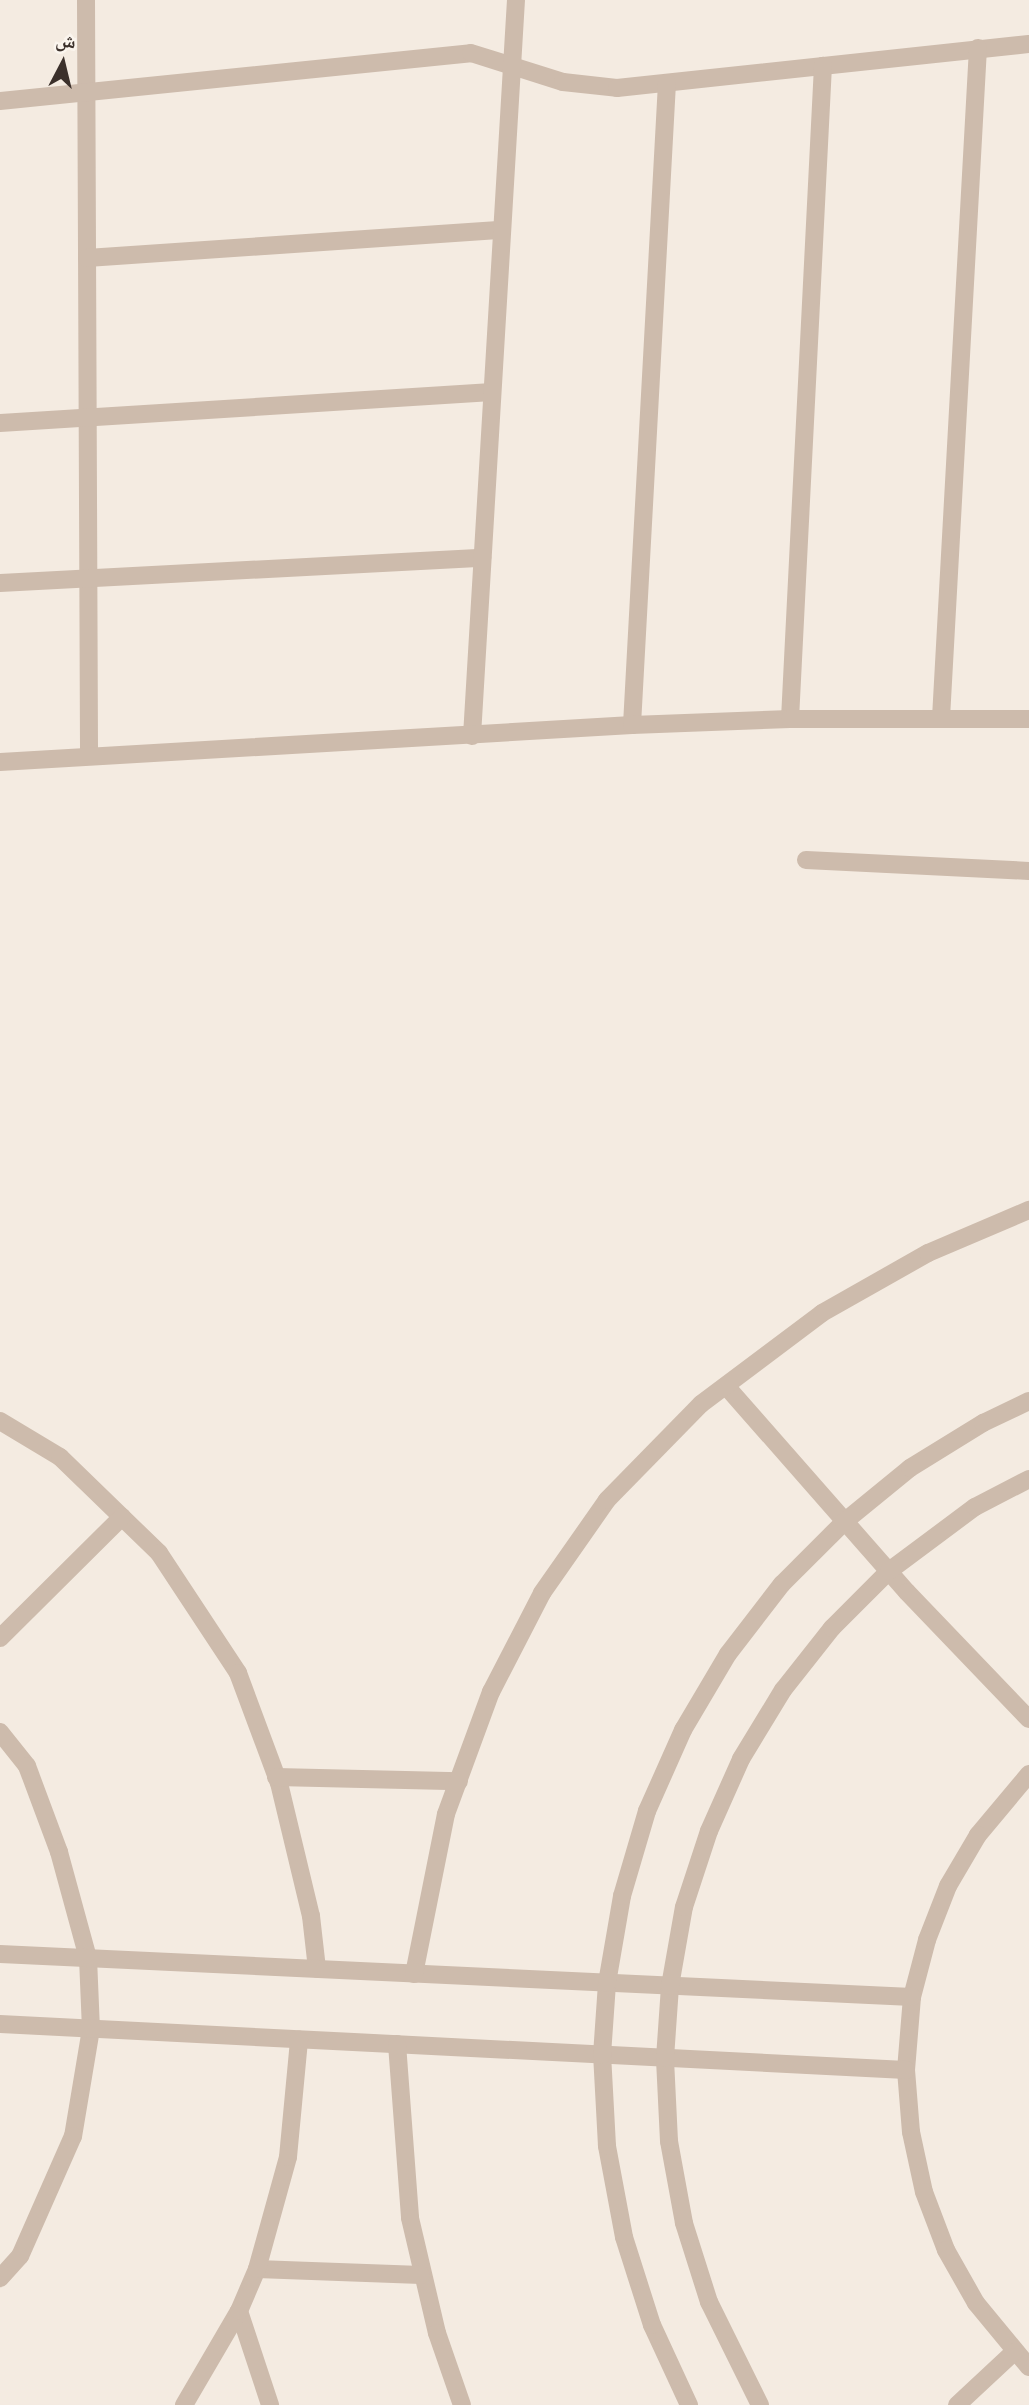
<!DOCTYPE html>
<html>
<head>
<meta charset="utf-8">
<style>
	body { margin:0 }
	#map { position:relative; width:1029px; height:2405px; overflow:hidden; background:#f4ebe1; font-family:"Alegreya Sans","Noto Naskh Arabic",sans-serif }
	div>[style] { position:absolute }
	.street>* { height:18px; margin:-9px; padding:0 9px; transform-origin:9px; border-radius:9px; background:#cdbbac }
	span { translate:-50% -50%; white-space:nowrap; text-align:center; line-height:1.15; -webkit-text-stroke:5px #fbf5ee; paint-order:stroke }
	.north { position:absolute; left:28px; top:28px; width:70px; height:70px; -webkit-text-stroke:5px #fbf5ee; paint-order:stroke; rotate:7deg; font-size:19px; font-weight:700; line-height:28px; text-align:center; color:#3b302b }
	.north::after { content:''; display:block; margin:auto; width:24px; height:32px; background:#3b302b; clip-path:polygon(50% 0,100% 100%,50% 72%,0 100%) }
</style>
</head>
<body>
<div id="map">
	<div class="street">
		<i style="left:86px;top:0;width:755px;rotate:89.77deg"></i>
		<i style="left:0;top:101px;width:473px;rotate:-5.8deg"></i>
		<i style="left:471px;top:53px;width:96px;rotate:17.5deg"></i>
		<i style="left:563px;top:82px;width:54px;rotate:6.3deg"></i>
		<i style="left:617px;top:88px;width:414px;rotate:-6.1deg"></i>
		<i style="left:87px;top:258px;width:416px;rotate:-3.9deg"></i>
		<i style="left:0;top:423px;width:493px;rotate:-3.6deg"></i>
		<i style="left:0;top:583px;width:483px;rotate:-3deg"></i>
		<i style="left:941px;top:718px;width:671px;rotate:-86.84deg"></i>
		<i style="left:790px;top:719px;width:654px;rotate:-87.11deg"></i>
		<i style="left:632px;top:725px;width:643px;rotate:-86.88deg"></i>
		<i style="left:472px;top:736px;width:737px;rotate:-86.58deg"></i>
		<i style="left:0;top:762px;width:633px;rotate:-3.35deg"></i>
		<i style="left:632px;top:725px;width:158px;rotate:-2.2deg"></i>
		<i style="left:790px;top:719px;width:239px"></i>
		<i style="left:806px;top:860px;width:223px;rotate:2.8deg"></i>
		<i style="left:726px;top:1386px;width:274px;rotate:48.7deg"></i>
		<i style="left:907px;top:1592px;width:176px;rotate:46.2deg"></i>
		<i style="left:0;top:1421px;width:70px;rotate:31deg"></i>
		<i style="left:60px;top:1457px;width:138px;rotate:44.1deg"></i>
		<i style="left:159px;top:1553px;width:144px;rotate:56.6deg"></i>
		<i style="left:238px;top:1673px;width:117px;rotate:69.6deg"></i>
		<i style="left:279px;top:1783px;width:137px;rotate:76.5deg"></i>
		<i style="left:311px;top:1916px;width:53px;rotate:83.5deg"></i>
		<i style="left:0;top:1638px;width:172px;rotate:-44.8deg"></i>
		<i style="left:0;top:1732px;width:43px;rotate:51.5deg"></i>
		<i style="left:27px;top:1766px;width:92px;rotate:69.6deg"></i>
		<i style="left:59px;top:1852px;width:110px;rotate:74.7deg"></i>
		<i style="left:88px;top:1958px;width:71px;rotate:87.6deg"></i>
		<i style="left:91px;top:2029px;width:109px;rotate:99.5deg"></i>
		<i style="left:73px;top:2136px;width:131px;rotate:113.8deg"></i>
		<i style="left:20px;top:2256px;width:30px;rotate:132deg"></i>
		<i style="left:1029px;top:1774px;width:80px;rotate:129.9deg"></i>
		<i style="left:978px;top:1835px;width:59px;rotate:120.5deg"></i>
		<i style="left:948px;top:1886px;width:58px;rotate:111.3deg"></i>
		<i style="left:927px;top:1940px;width:59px;rotate:104.7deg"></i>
		<i style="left:912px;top:1997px;width:73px;rotate:94.7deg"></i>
		<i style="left:906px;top:2070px;width:62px;rotate:85.4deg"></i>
		<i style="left:911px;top:2132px;width:61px;rotate:77.8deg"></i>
		<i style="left:924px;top:2192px;width:62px;rotate:69.2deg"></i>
		<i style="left:946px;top:2250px;width:61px;rotate:60.5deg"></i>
		<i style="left:976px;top:2303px;width:83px;rotate:50.4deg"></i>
		<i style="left:276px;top:1777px;width:183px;rotate:1.3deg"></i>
		<i style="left:0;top:1954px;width:913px;rotate:2.7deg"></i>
		<i style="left:414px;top:1974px;width:163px;rotate:-78.7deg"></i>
		<i style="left:446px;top:1814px;width:130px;rotate:-69.8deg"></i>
		<i style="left:491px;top:1692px;width:111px;rotate:-62.7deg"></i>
		<i style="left:542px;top:1593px;width:113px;rotate:-55deg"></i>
		<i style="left:607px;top:1500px;width:134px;rotate:-45.6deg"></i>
		<i style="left:701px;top:1404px;width:151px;rotate:-36.9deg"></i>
		<i style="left:822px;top:1313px;width:122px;rotate:-29.5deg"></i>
		<i style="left:928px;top:1253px;width:110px;rotate:-23.1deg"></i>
		<i style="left:0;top:2024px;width:907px;rotate:2.91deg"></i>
		<i style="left:397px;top:2044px;width:174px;rotate:85.7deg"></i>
		<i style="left:410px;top:2218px;width:118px;rotate:76.8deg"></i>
		<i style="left:437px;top:2333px;width:76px;rotate:70.9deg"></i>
		<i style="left:257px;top:2269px;width:164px;rotate:2.1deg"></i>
		<i style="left:239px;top:2311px;width:99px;rotate:71.7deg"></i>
		<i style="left:184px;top:2405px;width:109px;rotate:-59.7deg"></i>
		<i style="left:239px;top:2311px;width:46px;rotate:-66.8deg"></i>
		<i style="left:257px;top:2269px;width:116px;rotate:-74.5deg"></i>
		<i style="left:288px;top:2157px;width:118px;rotate:-84.6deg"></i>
		<i style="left:689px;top:2405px;width:88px;rotate:-114.8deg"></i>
		<i style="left:652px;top:2325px;width:92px;rotate:-107.7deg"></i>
		<i style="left:624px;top:2237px;width:93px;rotate:-100.6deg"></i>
		<i style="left:607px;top:2146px;width:91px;rotate:-93.1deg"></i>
		<i style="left:602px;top:2055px;width:72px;rotate:-86deg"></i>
		<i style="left:607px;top:1983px;width:88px;rotate:-80.2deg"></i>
		<i style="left:622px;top:1896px;width:89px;rotate:-73.6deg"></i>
		<i style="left:647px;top:1811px;width:89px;rotate:-66deg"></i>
		<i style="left:683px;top:1730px;width:88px;rotate:-59.4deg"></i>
		<i style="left:728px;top:1654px;width:88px;rotate:-52.4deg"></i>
		<i style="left:782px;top:1584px;width:88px;rotate:-45deg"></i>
		<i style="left:844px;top:1522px;width:85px;rotate:-39.3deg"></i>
		<i style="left:910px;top:1468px;width:86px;rotate:-31.7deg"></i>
		<i style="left:983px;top:1423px;width:51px;rotate:-25.6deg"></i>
		<i style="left:760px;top:2405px;width:115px;rotate:-116.3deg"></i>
		<i style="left:709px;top:2302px;width:83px;rotate:-107.6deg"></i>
		<i style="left:684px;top:2223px;width:83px;rotate:-100.4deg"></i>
		<i style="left:669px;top:2141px;width:83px;rotate:-92.8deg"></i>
		<i style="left:665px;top:2058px;width:72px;rotate:-86deg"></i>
		<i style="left:670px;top:1986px;width:80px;rotate:-80deg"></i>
		<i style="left:684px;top:1907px;width:80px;rotate:-71.8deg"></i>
		<i style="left:709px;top:1831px;width:79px;rotate:-66deg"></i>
		<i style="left:741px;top:1759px;width:81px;rotate:-58.7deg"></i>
		<i style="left:783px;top:1690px;width:79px;rotate:-51.7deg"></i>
		<i style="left:832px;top:1628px;width:81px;rotate:-45deg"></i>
		<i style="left:889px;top:1571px;width:107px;rotate:-36.7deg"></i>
		<i style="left:975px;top:1507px;width:61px;rotate:-27.4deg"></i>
		<i style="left:957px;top:2405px;width:78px;rotate:-42.9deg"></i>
	</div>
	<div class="north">ش</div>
</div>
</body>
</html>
